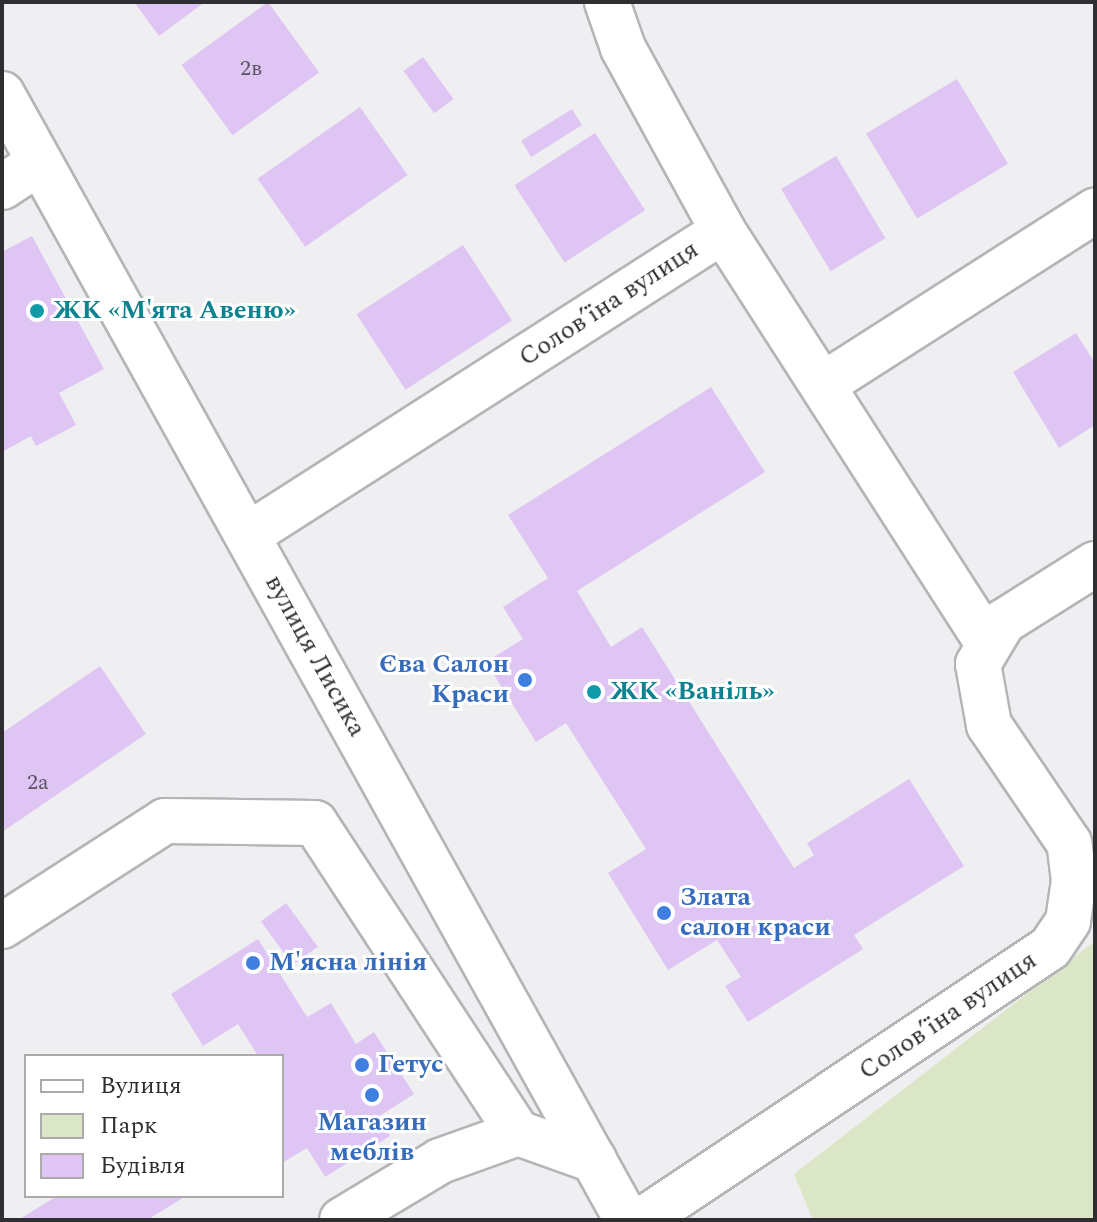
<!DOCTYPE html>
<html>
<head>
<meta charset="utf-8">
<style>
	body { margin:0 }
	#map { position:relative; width:1097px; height:1222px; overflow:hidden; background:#efeef1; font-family:Spectral,serif }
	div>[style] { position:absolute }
	.green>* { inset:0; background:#dbe6c6 }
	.building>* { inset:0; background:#dfc5f4; transform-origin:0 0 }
	.roads { filter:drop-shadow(2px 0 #b5b4b7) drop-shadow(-2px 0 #b5b4b7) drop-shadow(0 2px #b5b4b7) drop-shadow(0 -2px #b5b4b7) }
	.minor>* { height:44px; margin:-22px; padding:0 22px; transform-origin:22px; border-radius:22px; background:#fff }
	.dots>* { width:22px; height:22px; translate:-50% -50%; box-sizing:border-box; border:4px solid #fff; border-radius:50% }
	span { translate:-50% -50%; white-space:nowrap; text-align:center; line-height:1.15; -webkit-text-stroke:6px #fff; paint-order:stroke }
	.number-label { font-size:22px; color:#5b5461 }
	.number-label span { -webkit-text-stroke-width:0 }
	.street-label { font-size:26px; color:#2f2e30 }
	.culture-label { font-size:26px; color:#0d838f; font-weight:700 }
	.left { translate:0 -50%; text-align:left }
	.shop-label { font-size:26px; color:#366cbe; font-weight:700 }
	.right { translate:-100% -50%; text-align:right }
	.frame { position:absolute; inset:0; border:4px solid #2f2e30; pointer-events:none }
	.legend { position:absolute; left:24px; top:1054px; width:260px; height:144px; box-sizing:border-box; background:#fff; border:2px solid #acabac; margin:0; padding:10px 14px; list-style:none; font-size:24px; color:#2f2e30 }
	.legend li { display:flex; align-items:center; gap:16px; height:40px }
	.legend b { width:40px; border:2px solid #acabac }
</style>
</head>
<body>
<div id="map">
	<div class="green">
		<i style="clip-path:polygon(1095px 941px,1095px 1220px,813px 1220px,794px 1174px)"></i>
	</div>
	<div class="building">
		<i style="clip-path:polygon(134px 2px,205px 2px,159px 36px)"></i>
		<i style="left:268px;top:2px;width:87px;height:107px;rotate:54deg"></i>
		<i style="left:423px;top:57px;width:52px;height:24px;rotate:54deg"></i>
		<i style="left:957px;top:79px;width:99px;height:106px;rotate:59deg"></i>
		<i style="left:360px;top:107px;width:83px;height:125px;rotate:55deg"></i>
		<i style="left:572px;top:109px;width:19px;height:60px;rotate:58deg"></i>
		<i style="left:595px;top:133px;width:92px;height:96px;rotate:57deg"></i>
		<i style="left:836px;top:156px;width:96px;height:64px;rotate:59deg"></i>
		<i style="clip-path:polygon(32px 236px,104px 369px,59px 393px,76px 425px,36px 446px,31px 436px,2px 452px,2px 252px)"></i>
		<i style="left:463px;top:245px;width:90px;height:127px;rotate:57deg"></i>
		<i style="clip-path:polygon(1076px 333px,1095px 363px,1095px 425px,1059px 448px,1013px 372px)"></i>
		<i style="clip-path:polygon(711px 387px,765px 472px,577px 591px,611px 647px,642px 627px,794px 868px,814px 855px,807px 843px,909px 779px,964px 866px,854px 935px,863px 949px,748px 1022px,725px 986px,741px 977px,717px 940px,668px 970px,608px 873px,646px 849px,566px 723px,536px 742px,486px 662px,523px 639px,503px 607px,548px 578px,508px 515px)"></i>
		<i style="clip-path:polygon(100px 666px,146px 734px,2px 832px,2px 733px)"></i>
		<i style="left:286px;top:903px;width:54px;height:31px;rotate:54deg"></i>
		<i style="clip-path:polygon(258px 939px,307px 1017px,331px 1003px,356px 1044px,374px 1032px,414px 1094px,378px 1117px,390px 1136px,325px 1177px,307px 1148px,282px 1163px,282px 1056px,258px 1056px,238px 1024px,203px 1046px,171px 994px)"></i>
		<i style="clip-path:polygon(57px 1196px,186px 1196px,147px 1220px,18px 1220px)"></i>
	</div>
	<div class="roads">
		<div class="minor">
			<i style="left:607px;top:2px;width:49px;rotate:70.8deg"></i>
			<i style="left:623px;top:48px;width:209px;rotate:61.3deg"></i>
			<i style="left:2px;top:94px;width:1288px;rotate:60.97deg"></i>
			<i style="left:2px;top:187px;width:45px;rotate:-33.3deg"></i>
			<i style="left:824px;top:384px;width:322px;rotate:-32.6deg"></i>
			<i style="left:248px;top:535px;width:564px;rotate:-32.62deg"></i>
			<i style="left:723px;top:231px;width:486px;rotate:57.3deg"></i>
			<i style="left:2px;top:926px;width:194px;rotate:-32.8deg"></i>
			<i style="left:165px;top:821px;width:150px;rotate:0.8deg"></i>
			<i style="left:315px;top:823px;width:371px;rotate:56.8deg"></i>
			<i style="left:342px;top:1220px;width:114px;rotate:-31deg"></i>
			<i style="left:440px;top:1161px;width:83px;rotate:-19.7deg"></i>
			<i style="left:518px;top:1133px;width:81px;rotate:19.6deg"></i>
			<i style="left:642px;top:1220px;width:490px;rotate:-33.7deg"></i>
			<i style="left:1050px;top:948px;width:32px;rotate:-56deg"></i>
			<i style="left:1068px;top:921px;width:40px;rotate:-81.5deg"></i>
			<i style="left:1074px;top:881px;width:38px;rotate:-97deg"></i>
			<i style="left:1069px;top:843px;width:143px;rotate:-124.1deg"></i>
			<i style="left:989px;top:725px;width:62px;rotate:-100.2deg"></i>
			<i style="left:978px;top:664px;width:49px;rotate:-59.2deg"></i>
			<i style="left:1003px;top:622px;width:109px;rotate:-32.2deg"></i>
		</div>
	</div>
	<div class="dots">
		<i style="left:37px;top:311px;background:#0f9aa8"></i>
		<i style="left:525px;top:680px;background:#3f7fe0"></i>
		<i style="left:594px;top:692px;background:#0f9aa8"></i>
		<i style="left:664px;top:913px;background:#3f7fe0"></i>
		<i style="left:253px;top:963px;background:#3f7fe0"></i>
		<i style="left:362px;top:1065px;background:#3f7fe0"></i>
		<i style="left:372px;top:1095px;background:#3f7fe0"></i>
	</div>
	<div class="number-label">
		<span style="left:251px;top:69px">2в</span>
		<span style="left:38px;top:783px">2а</span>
	</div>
	<div class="street-label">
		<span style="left:609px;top:304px;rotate:-33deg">Соловʼїна вулиця</span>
		<span style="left:315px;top:656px;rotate:61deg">вулиця Лисика</span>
		<span style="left:948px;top:1016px;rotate:-34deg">Соловʼїна вулиця</span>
	</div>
	<div class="culture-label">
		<span class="left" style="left:53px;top:311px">ЖК «М'ята Авеню»</span>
		<span class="left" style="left:610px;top:692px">ЖК «Ваніль»</span>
	</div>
	<div class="shop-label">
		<span class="right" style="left:509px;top:680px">Єва Салон<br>Краси</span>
		<span class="left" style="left:680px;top:913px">Злата<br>салон краси</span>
		<span class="left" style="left:269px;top:963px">М'ясна лінія</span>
		<span class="left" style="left:378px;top:1065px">Гетус</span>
		<span style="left:372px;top:1138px">Магазин<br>меблів</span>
	</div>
	<div class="frame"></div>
	<ul class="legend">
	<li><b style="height:10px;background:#fff"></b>Вулиця</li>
	<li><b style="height:22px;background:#dbe6c6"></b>Парк</li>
	<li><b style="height:22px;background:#dfc5f4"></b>Будівля</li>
	</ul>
</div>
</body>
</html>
